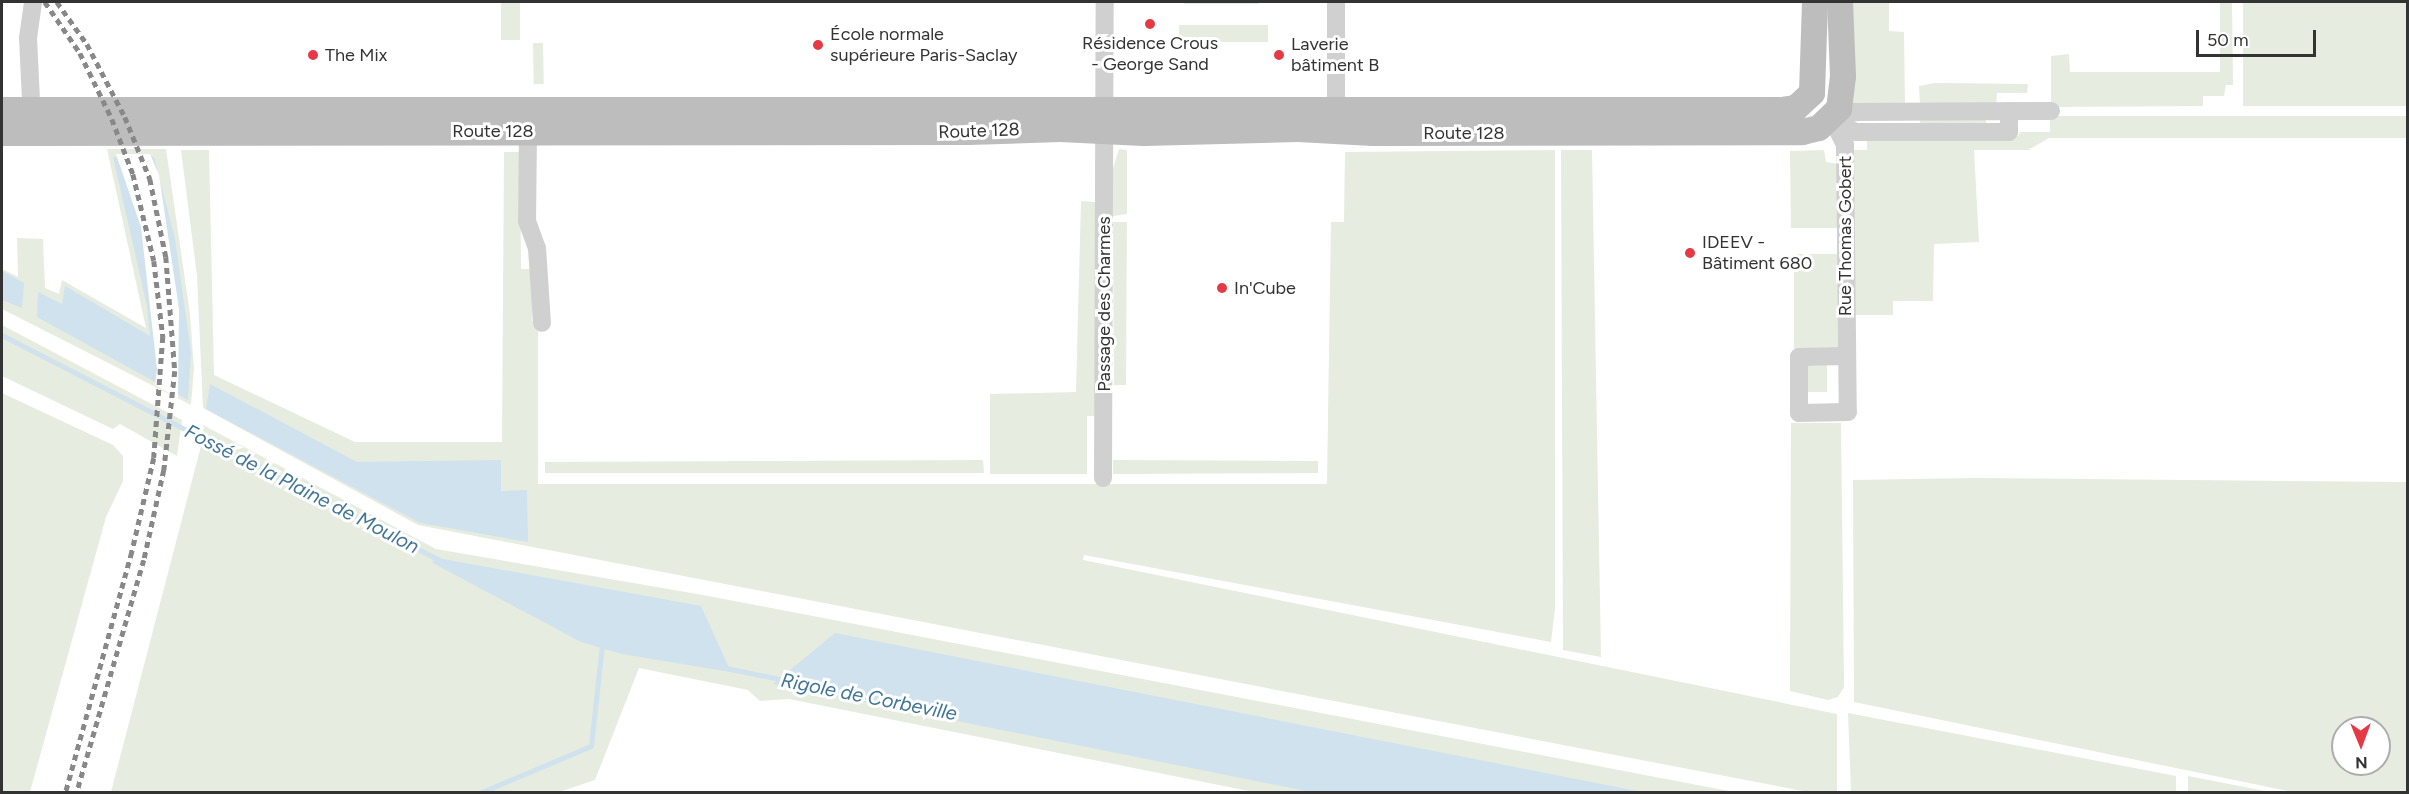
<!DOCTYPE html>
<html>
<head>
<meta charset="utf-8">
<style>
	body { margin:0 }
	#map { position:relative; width:2409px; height:794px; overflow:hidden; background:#fff; font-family:Figtree,sans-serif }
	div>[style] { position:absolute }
	.green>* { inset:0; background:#e6ecdf; transform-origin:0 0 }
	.water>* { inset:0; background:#cfe2ee }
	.pier>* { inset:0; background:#fff }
	.stream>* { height:4.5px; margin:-2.25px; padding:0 2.25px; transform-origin:2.25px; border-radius:2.25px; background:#cfe2ee }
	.street>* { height:18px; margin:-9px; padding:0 9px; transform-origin:9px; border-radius:9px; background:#d0d0d0 }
	.secondary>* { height:26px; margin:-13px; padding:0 13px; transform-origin:13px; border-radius:13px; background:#bdbdbd }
	.rail>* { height:4.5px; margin-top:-2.25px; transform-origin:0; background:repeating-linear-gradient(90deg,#888 0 6px,transparent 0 10.5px) }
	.dots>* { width:16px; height:16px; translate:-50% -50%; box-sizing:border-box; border:3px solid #fff; border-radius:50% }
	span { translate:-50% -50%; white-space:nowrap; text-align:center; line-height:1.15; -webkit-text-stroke:6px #fff; paint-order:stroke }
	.poi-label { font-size:18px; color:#333 }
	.left { translate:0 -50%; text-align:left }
	.street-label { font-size:18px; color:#333 }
	.water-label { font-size:20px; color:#3f7597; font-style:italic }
	.frame { position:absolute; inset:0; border:3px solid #333; pointer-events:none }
	.north { position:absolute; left:2331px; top:716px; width:60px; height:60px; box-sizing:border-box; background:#fff; border:2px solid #adadad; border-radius:50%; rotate:179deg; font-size:16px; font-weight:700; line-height:24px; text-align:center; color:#333 }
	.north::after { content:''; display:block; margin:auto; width:21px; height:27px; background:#e63946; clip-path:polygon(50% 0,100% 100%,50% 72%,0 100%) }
	.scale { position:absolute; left:2196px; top:30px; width:120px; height:27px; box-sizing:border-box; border:3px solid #333; border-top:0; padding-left:8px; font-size:18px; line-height:21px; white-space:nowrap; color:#333; -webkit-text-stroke:4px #fff; paint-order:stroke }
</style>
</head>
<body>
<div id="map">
	<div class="green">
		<i style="left:501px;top:2px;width:19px;height:38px"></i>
		<i style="left:1184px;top:2px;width:75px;height:2px"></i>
		<i style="clip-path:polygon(1845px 2px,1889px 2px,1889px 31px,1904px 32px,1905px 106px,1851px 106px)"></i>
		<i style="left:2243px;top:2px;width:164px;height:104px"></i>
		<i style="clip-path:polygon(2220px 3px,2232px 3px,2233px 85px,2226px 85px,2224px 96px,2203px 96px,2203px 106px,2051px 107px,2051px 56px,2069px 54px,2070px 72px,2220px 72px)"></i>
		<i style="left:1179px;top:25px;width:89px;height:17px"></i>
		<i style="left:543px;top:43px;width:41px;height:10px;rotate:89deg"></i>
		<i style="clip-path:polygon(1935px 83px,2028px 84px,2027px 93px,1997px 93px,1996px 106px,1920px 105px,1919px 86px)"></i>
		<i style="left:1920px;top:115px;width:66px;height:14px"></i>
		<i style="clip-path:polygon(2050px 116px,2407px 116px,2407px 138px,2049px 138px,2028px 150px,1974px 150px,1979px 242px,1934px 244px,1933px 301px,1893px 301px,1893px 315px,1852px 315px,1852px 150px,1867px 150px,1867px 137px,2018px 136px,2020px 132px,2050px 132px)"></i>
		<i style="clip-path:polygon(107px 149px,166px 149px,190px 314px,194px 369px,191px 405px,2px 309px,2px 269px,18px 277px,17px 238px,43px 239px,45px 288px,59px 294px,62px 280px,146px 328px)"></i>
		<i style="clip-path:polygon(1119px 149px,1127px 150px,1127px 214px,1113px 216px,1112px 172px)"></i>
		<i style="clip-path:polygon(181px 150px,209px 150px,214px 375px,355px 442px,502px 442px,504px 152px,520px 152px,521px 269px,532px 269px,532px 321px,538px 322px,538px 484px,1327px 484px,1331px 222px,1344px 222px,1345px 152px,1555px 150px,1555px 608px,1551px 642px,1084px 555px,1083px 560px,1837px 714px,1837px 792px,1808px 792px,418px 525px,203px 408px,197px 276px)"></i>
		<i style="clip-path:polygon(1561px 150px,1592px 150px,1601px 657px,1563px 650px)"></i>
		<i style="clip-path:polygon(1824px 150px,1826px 162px,1838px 164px,1838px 228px,1791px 228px,1790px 151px)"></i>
		<i style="clip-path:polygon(1081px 201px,1095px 202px,1095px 416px,1087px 416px,1087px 474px,990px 474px,990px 394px,1076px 392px)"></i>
		<i style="clip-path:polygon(1113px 222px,1127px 222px,1126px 385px,1114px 385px)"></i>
		<i style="left:1794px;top:254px;width:47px;height:98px"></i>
		<i style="clip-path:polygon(2px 325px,182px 420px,177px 456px,120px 424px,113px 429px,2px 376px)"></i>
		<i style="left:1806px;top:364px;width:21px;height:28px"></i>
		<i style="clip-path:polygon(2px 393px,113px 445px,123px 456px,123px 481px,106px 517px,30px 792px,2px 792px)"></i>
		<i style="clip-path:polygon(1791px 423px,1841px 423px,1844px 687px,1838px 697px,1828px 700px,1790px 691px)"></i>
		<i style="clip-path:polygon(203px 425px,436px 549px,703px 595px,1734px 792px,1254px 792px,789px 699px,760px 701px,748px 690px,639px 668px,595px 780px,559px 792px,111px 792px,201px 446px)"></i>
		<i style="clip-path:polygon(983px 460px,984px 473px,545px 473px,545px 462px)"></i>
		<i style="clip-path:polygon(1113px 460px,1318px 461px,1318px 473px,1113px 474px)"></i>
		<i style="clip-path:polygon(evenodd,1976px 478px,2407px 482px,2407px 792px,2293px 792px,1854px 702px,1853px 480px,1976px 478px,2343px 728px,2379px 728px,2379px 764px,2343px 764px,2343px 728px)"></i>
		<i style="clip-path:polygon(1848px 713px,2176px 776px,2176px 792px,1851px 792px)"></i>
		<i style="clip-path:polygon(2188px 776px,2270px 792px,2188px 792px)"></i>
	</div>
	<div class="water">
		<i style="clip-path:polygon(113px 157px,154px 157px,175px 239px,191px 352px,188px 400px,37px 317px,38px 292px,62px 304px,65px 286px,150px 336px,147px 306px)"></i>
		<i style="clip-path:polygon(2px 271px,24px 283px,22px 308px,2px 300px)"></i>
		<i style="clip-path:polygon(210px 384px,357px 462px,501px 460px,501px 491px,527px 490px,528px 542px,420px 523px,206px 409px)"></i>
		<i style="clip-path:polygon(443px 559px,701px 606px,731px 672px,622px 654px,581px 642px,431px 562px)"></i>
		<i style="clip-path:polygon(835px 633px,1642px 792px,1311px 792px,773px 684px)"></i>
	</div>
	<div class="pier">
		<i style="clip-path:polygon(116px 154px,150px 154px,159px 175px,179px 309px,178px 398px,155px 385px,157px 369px,141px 227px)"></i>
	</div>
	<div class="stream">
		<i style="left:2px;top:335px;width:496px;rotate:27.2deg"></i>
		<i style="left:726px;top:668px;width:60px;rotate:11.5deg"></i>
		<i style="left:482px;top:792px;width:118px;rotate:-22.9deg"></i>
		<i style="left:591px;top:746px;width:103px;rotate:-83.8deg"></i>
	</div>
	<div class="street">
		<i style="left:1832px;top:119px;width:29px;rotate:63deg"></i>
		<i style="left:1845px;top:145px;width:267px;rotate:89.4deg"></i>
		<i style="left:1848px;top:412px;width:49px;rotate:178.8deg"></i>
		<i style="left:1799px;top:413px;width:56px;rotate:-90deg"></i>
		<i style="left:1799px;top:357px;width:47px;rotate:-1.2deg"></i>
		<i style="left:1832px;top:119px;width:23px;rotate:-18deg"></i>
		<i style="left:1854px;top:112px;width:197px;rotate:-0.3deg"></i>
		<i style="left:1832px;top:119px;width:26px;rotate:29deg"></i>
		<i style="left:1855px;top:132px;width:154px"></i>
		<i style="left:2009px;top:132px;width:21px;rotate:-90deg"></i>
		<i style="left:1336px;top:120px;width:118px;rotate:-90deg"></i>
		<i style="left:32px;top:122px;width:84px;rotate:-92.7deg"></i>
		<i style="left:28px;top:38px;width:36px;rotate:-82deg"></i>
		<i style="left:528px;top:131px;width:90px;rotate:90.6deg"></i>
		<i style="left:527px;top:221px;width:29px;rotate:70deg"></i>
		<i style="left:537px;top:248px;width:75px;rotate:86.2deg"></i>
		<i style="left:1103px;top:478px;width:476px;rotate:-89.8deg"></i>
	</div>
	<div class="secondary">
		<i style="left:2px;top:110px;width:1779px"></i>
		<i style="left:1781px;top:110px;width:15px;rotate:-8deg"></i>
		<i style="left:1796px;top:108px;width:22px;rotate:-43deg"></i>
		<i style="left:1812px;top:93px;width:91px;rotate:-88.1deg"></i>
		<i style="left:2px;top:133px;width:967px;rotate:-0.06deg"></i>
		<i style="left:969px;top:132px;width:91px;rotate:-1.9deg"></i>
		<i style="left:1060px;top:129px;width:84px;rotate:2.7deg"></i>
		<i style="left:1144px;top:133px;width:154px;rotate:-1.5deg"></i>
		<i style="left:1298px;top:129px;width:75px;rotate:3.1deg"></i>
		<i style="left:1373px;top:133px;width:429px;rotate:-0.1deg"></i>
		<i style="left:1802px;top:132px;width:17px;rotate:-13deg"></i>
		<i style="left:1819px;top:128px;width:28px;rotate:-44deg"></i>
		<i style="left:1839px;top:109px;width:33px;rotate:-83deg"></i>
		<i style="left:1843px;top:76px;width:74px;rotate:-92.3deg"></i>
	</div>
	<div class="rail">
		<i style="left:45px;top:2px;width:62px;rotate:55.5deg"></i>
		<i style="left:80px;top:53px;width:73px;rotate:64.1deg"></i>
		<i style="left:112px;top:119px;width:59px;rotate:69.1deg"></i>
		<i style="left:133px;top:174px;width:89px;rotate:76.4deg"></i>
		<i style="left:154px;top:261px;width:77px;rotate:83.2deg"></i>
		<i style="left:163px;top:337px;width:121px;rotate:94.3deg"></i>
		<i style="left:154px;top:458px;width:97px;rotate:103.2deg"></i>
		<i style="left:132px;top:552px;width:249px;rotate:105.4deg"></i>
		<i style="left:57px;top:2px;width:52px;rotate:54.5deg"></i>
		<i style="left:87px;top:44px;width:82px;rotate:62.5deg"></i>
		<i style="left:125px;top:117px;width:67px;rotate:68deg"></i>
		<i style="left:150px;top:179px;width:80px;rotate:78.4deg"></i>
		<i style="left:166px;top:257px;width:114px;rotate:85.5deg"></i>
		<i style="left:175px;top:371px;width:100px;rotate:96.3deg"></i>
		<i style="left:164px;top:470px;width:92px;rotate:102.5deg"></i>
		<i style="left:144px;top:560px;width:241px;rotate:106.1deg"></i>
	</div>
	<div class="dots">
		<i style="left:1150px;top:24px;background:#e63946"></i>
		<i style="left:818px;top:45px;background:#e63946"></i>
		<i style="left:313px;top:55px;background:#e63946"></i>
		<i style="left:1279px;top:55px;background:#e63946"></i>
		<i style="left:1690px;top:253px;background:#e63946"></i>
		<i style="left:1222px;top:288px;background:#e63946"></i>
	</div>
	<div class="poi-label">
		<span class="left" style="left:830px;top:45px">École normale<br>supérieure Paris-Saclay</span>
		<span style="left:1150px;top:54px">Résidence Crous<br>- George Sand</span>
		<span class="left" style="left:1291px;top:55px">Laverie<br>bâtiment B</span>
		<span class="left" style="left:325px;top:55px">The Mix</span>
		<span class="left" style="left:1702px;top:253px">IDEEV -<br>Bâtiment 680</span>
		<span class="left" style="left:1234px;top:288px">In'Cube</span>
	</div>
	<div class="street-label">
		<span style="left:493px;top:131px">Route 128</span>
		<span style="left:979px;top:131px;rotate:-2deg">Route 128</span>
		<span style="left:1464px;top:133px">Route 128</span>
		<span style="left:1845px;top:236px;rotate:-90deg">Rue Thomas Gobert</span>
		<span style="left:1104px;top:304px;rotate:-90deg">Passage des Charmes</span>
	</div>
	<div class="water-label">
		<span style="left:302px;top:489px;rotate:27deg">Fossé de la Plaine de Moulon</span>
		<span style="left:869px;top:697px;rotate:11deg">Rigole de Corbeville</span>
	</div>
	<div class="frame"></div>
	<div class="north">N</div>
	<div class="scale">50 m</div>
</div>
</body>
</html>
